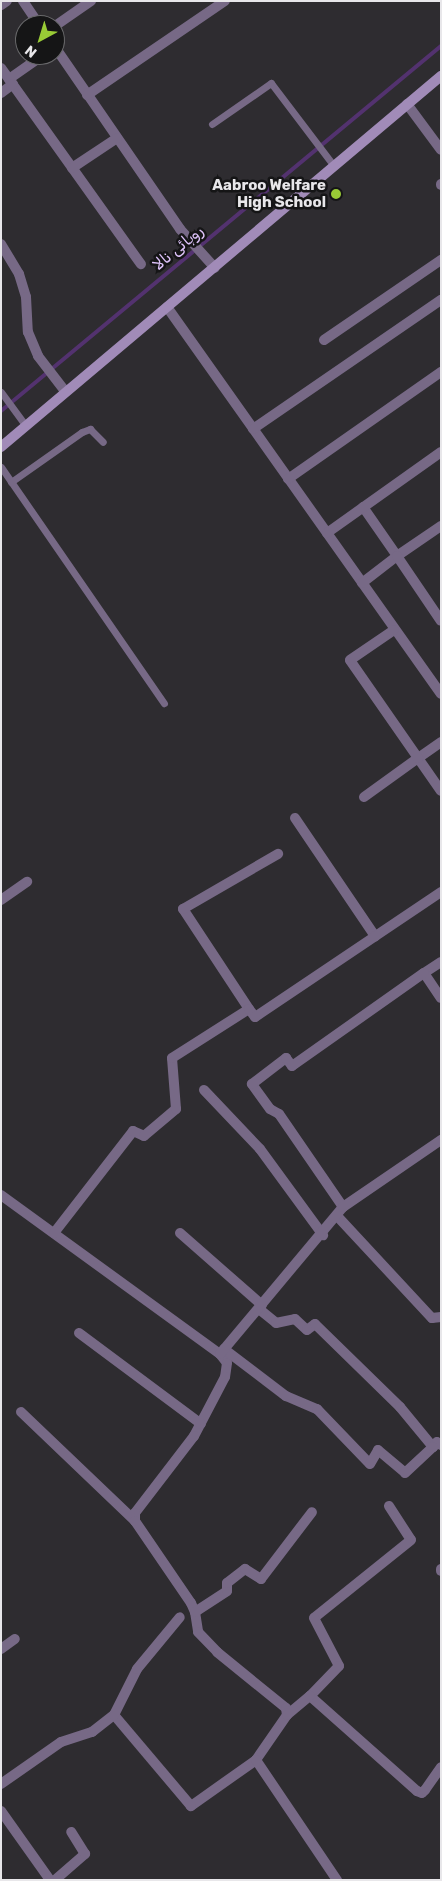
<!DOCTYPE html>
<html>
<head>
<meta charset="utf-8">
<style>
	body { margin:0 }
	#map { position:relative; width:442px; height:1881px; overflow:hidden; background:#2e2c30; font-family:Rubik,"Noto Naskh Arabic",sans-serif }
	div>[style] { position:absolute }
	.stream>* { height:4px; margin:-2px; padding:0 2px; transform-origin:2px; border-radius:2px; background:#53326f }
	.lane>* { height:7px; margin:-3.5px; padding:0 3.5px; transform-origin:3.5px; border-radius:3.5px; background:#776986 }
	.street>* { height:10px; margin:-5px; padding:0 5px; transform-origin:5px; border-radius:5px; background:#776986 }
	.secondary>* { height:10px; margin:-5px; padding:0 5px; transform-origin:5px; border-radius:5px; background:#a18bb8 }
	.dots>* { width:14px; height:14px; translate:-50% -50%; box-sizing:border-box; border:2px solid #151516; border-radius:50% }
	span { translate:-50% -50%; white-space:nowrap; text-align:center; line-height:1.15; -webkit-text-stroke:5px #151516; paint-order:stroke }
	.poi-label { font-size:15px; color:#e8e7ea; font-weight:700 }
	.right { translate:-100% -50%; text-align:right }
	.water-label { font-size:16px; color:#dcc1f8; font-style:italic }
	.frame { position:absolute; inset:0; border:2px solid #e8e7ea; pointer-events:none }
	.north { position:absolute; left:15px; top:15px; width:50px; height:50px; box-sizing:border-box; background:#151516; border:1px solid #69696b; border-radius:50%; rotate:219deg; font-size:14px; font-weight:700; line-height:20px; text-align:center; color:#e8e7ea }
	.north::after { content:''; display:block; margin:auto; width:18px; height:22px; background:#99cb36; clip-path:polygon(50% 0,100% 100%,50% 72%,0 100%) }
</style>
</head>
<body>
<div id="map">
	<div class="stream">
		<i style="left:1px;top:411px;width:572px;rotate:-39.68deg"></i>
	</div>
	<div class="lane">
		<i style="left:212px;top:124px;width:72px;rotate:-34.8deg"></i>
		<i style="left:271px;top:83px;width:104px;rotate:52.8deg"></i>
		<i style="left:1px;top:392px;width:42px;rotate:53.7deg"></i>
		<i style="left:1px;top:467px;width:287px;rotate:55.4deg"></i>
		<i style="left:11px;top:482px;width:87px;rotate:-35.2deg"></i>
		<i style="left:82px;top:432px;width:9px;rotate:-21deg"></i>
		<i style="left:90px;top:429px;width:18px;rotate:45deg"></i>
	</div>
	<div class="street">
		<i style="left:23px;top:1px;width:29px;rotate:56deg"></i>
		<i style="left:1px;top:5px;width:7px;rotate:-34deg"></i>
		<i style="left:55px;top:26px;width:44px;rotate:-34.8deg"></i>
		<i style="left:55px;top:47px;width:221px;rotate:55.5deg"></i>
		<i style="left:180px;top:229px;width:52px;rotate:48.1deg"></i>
		<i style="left:1px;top:68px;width:241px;rotate:54.5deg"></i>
		<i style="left:9px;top:79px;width:42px;rotate:-35.2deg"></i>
		<i style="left:1px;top:93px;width:15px;rotate:-37deg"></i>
		<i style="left:87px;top:95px;width:167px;rotate:-34.3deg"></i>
		<i style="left:407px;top:104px;width:57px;rotate:53.5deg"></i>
		<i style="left:72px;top:168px;width:54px;rotate:-33.7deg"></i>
		<i style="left:441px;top:184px;width:1px;rotate:90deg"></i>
		<i style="left:1px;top:244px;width:35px;rotate:59deg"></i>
		<i style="left:19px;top:274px;width:24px;rotate:73deg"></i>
		<i style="left:26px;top:297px;width:35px;rotate:87deg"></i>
		<i style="left:28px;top:332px;width:26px;rotate:67deg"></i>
		<i style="left:38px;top:356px;width:44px;rotate:52.4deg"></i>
		<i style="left:167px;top:307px;width:474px;rotate:54.7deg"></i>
		<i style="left:324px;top:340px;width:142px;rotate:-34.4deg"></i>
		<i style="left:253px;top:429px;width:228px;rotate:-34.5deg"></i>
		<i style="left:288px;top:479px;width:187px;rotate:-35deg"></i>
		<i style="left:363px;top:507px;width:60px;rotate:55.2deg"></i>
		<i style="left:397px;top:556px;width:53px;rotate:-34.3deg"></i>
		<i style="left:327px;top:533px;width:140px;rotate:-35.4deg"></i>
		<i style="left:362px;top:583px;width:44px;rotate:-37.6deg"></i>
		<i style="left:397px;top:556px;width:78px;rotate:55.9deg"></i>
		<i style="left:441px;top:742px;width:28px;rotate:145deg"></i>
		<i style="left:418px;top:758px;width:40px;rotate:55.1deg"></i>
		<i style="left:364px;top:797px;width:67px;rotate:-35.8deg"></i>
		<i style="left:418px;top:758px;width:119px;rotate:-124.8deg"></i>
		<i style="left:350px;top:660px;width:53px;rotate:-34.3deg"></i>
		<i style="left:295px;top:818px;width:143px;rotate:55.9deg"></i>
		<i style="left:1px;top:900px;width:32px;rotate:-35deg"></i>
		<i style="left:441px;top:962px;width:20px;rotate:147deg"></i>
		<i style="left:424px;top:973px;width:30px;rotate:56deg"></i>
		<i style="left:249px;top:1009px;width:120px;rotate:-123.4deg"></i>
		<i style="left:183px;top:909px;width:110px;rotate:-30.1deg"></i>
		<i style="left:204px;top:1090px;width:81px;rotate:46.5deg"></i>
		<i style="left:260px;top:1149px;width:107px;rotate:53.8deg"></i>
		<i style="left:1px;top:1195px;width:271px;rotate:36deg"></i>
		<i style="left:220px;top:1354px;width:11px;rotate:52deg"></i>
		<i style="left:227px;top:1363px;width:14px;rotate:98deg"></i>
		<i style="left:225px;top:1377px;width:67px;rotate:117.7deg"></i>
		<i style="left:194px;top:1436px;width:97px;rotate:127.5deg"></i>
		<i style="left:135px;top:1513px;width:8px;rotate:90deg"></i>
		<i style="left:343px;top:1207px;width:113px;rotate:-124.5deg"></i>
		<i style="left:279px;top:1114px;width:10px;rotate:-151deg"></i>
		<i style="left:270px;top:1109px;width:31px;rotate:-126deg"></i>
		<i style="left:252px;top:1084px;width:43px;rotate:-37.4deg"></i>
		<i style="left:286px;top:1058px;width:10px;rotate:53deg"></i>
		<i style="left:292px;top:1066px;width:161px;rotate:-35.2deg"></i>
		<i style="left:338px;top:1217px;width:138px;rotate:47.1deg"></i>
		<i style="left:432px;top:1318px;width:9px;rotate:-6deg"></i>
		<i style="left:54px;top:1233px;width:129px;rotate:-52.2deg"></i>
		<i style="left:133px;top:1131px;width:12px;rotate:24deg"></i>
		<i style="left:144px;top:1136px;width:42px;rotate:-40.2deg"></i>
		<i style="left:176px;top:1109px;width:51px;rotate:-94.5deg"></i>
		<i style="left:172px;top:1058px;width:91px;rotate:-32.5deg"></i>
		<i style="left:249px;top:1009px;width:10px;rotate:53deg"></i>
		<i style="left:255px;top:1017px;width:224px;rotate:-33.9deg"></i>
		<i style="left:180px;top:1233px;width:109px;rotate:41.3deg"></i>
		<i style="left:259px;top:1309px;width:22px;rotate:39deg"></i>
		<i style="left:276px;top:1323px;width:19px;rotate:-12deg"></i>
		<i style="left:295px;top:1319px;width:16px;rotate:43deg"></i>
		<i style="left:307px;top:1330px;width:10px;rotate:-37deg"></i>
		<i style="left:315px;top:1324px;width:119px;rotate:44.3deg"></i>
		<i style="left:400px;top:1407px;width:52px;rotate:50.5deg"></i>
		<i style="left:433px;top:1447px;width:6px;rotate:-51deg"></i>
		<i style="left:437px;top:1442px;width:5px;rotate:37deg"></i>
		<i style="left:79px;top:1333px;width:152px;rotate:36.7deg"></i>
		<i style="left:224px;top:1349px;width:78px;rotate:37.2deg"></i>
		<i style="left:286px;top:1396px;width:34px;rotate:23deg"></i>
		<i style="left:317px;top:1409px;width:76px;rotate:46.1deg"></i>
		<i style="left:370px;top:1464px;width:16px;rotate:-60deg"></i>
		<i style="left:378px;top:1450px;width:35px;rotate:40deg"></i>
		<i style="left:405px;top:1473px;width:38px;rotate:-43deg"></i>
		<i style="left:220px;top:1354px;width:192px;rotate:-50.1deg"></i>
		<i style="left:343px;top:1207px;width:119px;rotate:-34.4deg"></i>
		<i style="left:21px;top:1412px;width:158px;rotate:43.7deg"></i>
		<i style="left:135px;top:1521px;width:99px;rotate:55.7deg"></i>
		<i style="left:191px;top:1603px;width:10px;rotate:66deg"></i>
		<i style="left:195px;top:1612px;width:20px;rotate:81deg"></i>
		<i style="left:198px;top:1632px;width:28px;rotate:46deg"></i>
		<i style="left:217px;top:1652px;width:89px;rotate:39.1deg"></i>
		<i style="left:286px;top:1708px;width:7px;rotate:82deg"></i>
		<i style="left:287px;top:1715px;width:55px;rotate:124.6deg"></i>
		<i style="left:256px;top:1760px;width:80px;rotate:144.7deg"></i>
		<i style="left:191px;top:1806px;width:119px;rotate:-130.2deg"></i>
		<i style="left:389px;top:1506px;width:40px;rotate:57.1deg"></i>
		<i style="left:411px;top:1540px;width:124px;rotate:141.2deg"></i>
		<i style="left:314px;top:1618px;width:54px;rotate:62.5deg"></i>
		<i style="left:339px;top:1666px;width:42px;rotate:134deg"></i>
		<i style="left:310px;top:1696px;width:143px;rotate:41.6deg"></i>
		<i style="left:417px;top:1791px;width:5px;rotate:22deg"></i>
		<i style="left:422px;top:1793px;width:4px;rotate:-45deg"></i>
		<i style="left:425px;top:1790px;width:28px;rotate:-55deg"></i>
		<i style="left:441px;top:1569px;width:2px;rotate:90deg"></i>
		<i style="left:195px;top:1612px;width:38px;rotate:-33deg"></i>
		<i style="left:227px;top:1591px;width:8px;rotate:-90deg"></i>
		<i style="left:227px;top:1583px;width:23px;rotate:-38deg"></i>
		<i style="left:245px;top:1569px;width:19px;rotate:32deg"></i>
		<i style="left:261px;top:1579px;width:84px;rotate:-52.7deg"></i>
		<i style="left:1px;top:1649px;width:17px;rotate:-36deg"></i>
		<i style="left:287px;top:1715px;width:30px;rotate:-40deg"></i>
		<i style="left:256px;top:1760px;width:145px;rotate:56deg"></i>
		<i style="left:1px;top:1784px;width:73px;rotate:-35deg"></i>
		<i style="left:61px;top:1742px;width:33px;rotate:-18deg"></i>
		<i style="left:92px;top:1732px;width:28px;rotate:-38deg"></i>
		<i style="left:114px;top:1715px;width:51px;rotate:-63.4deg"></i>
		<i style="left:137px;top:1669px;width:67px;rotate:-50.4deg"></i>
		<i style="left:1px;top:1811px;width:85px;rotate:54.6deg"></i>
		<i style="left:55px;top:1880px;width:40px;rotate:-41deg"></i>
		<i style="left:85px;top:1854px;width:26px;rotate:-122deg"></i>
	</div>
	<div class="secondary">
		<i style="left:1px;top:447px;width:576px;rotate:-40.14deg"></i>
	</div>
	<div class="dots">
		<i style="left:336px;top:194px;background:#99cb36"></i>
	</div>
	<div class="poi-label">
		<span class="right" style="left:326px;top:194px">Aabroo Welfare<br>High School</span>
	</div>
	<div class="water-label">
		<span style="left:178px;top:248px;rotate:-40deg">روہائی نالا</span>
	</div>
	<div class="frame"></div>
	<div class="north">N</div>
</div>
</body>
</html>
